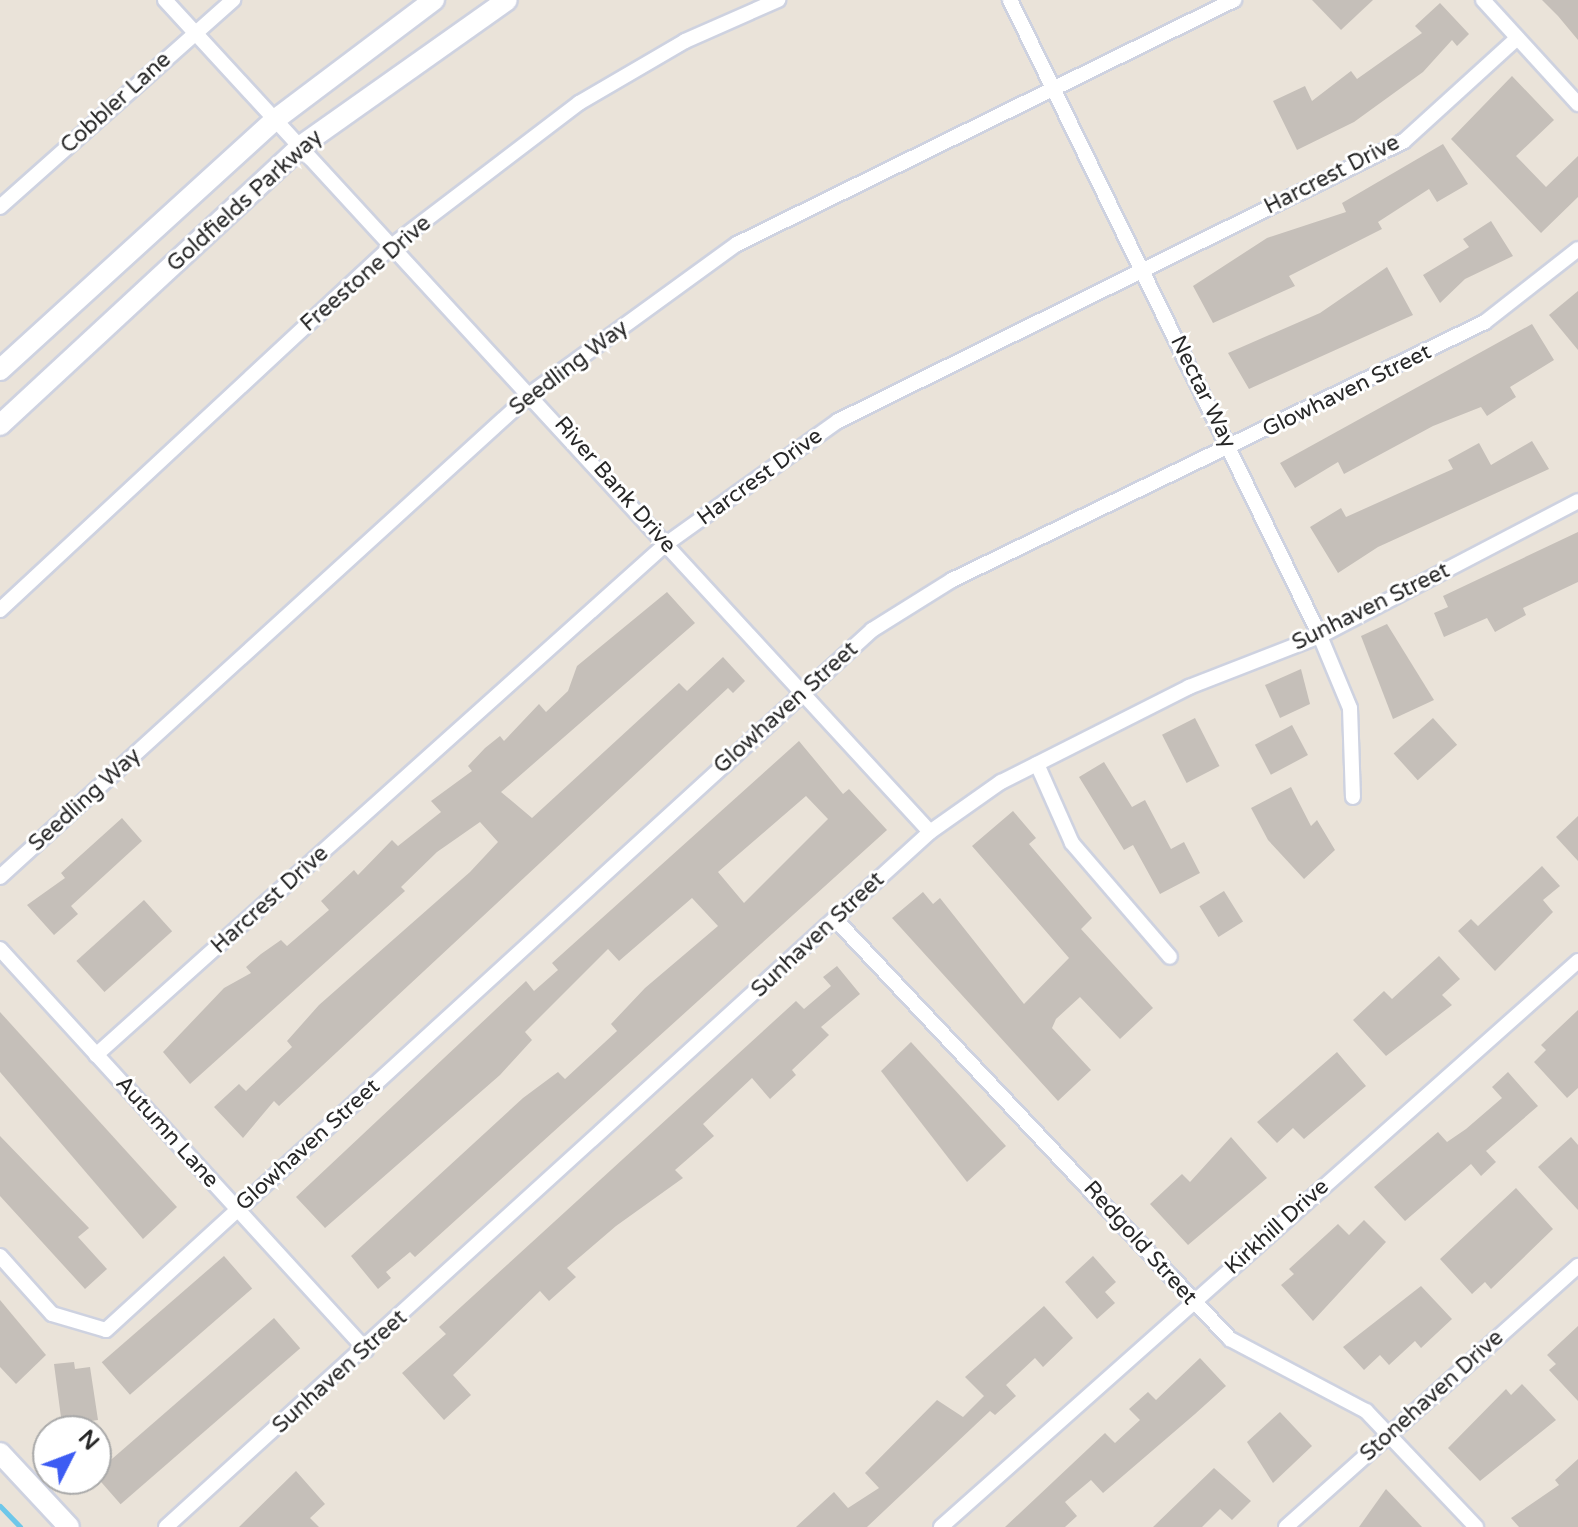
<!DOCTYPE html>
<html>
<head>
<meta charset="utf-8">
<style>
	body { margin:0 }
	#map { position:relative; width:1578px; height:1527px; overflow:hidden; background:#eae3d9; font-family:"Varela Round",sans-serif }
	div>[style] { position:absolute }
	.stream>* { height:5px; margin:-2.5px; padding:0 2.5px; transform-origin:2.5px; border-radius:2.5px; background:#6ec7e9 }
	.building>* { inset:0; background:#c5bfb9; transform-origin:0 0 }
	.roads { filter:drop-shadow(2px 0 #ced2e0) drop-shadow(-2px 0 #ced2e0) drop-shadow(0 2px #ced2e0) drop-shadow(0 -2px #ced2e0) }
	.street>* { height:14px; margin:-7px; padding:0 7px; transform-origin:7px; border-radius:7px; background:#fff }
	.secondary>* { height:20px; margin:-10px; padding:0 10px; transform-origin:10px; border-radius:10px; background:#fff }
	span { translate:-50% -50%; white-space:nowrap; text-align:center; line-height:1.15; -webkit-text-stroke:6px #fff; paint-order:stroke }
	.street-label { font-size:22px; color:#272727 }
	.north { position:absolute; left:32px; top:1415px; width:80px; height:80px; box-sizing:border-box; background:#fff; border:2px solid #a9a9a9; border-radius:50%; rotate:48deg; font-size:22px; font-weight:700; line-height:32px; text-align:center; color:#272727 }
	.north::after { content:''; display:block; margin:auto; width:28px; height:36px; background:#3d5cf3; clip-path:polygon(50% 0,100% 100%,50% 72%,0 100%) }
</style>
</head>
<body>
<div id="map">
	<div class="stream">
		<i style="left:0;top:1506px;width:29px;rotate:46deg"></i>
	</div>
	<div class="building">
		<i style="clip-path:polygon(1312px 0,1373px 0,1341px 30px)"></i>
		<i style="clip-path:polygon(1542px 0,1578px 0,1578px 40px,1558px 16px)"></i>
		<i style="clip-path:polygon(1440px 3px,1469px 34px,1457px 46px,1452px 40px,1423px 72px,1354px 122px,1297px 150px,1273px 101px,1305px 86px,1312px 101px,1351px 71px,1357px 79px,1422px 33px,1415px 26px)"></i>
		<i style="clip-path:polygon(1512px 76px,1554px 120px,1516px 156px,1546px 187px,1578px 156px,1578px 197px,1541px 233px,1451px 139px)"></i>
		<i style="clip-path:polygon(1443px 144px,1468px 184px,1437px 202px,1429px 189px,1378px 222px,1382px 229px,1289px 276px,1295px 286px,1213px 323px,1193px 286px,1267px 238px,1346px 212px,1342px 203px)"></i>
		<i style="clip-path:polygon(1491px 221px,1513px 256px,1465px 279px,1440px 303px,1423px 275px,1469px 247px,1463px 239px)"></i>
		<i style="clip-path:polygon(1387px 267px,1413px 315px,1249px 389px,1228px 353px,1320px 313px)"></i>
		<i style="clip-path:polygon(1578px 291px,1578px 350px,1549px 315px)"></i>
		<i style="clip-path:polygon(1532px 324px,1554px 360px,1510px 387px,1516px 397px,1487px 416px,1481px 407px,1433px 426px,1344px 474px,1338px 462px,1295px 488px,1280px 463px)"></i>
		<i style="clip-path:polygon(1532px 441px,1549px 469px,1378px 547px,1338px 573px,1310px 527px,1341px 508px,1346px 517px,1453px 469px,1448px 460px,1479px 443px,1491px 465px)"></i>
		<i style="clip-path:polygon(1578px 532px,1578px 582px,1523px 608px,1526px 615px,1495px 632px,1487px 618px,1444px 637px,1434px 613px,1448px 607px,1443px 596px)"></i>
		<i style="clip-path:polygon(667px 592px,695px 623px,501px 792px,532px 818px,679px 683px,687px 691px,723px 657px,745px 681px,733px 693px,728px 688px,279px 1106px,274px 1101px,243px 1138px,214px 1107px,239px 1084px,246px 1091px,292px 1047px,287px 1041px,319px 1005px,470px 872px,498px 842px,480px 822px,437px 852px,401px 887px,405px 891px,190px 1084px,163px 1052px,224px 988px,251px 973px,246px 967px,261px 954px,281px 940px,287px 946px,329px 910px,321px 901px,354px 870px,358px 875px,392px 840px,398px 846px,441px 812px,431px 801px,472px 771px,468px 766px,485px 748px,500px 736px,504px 741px,539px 704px,546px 712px,568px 691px,577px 666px)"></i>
		<i style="clip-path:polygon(1387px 624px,1434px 700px,1393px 719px,1361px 636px)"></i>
		<i style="clip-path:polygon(1301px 669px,1310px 704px,1280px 718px,1265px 685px)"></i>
		<i style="left:1195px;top:718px;width:54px;height:37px;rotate:63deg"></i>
		<i style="left:1433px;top:718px;width:36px;height:53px;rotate:48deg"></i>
		<i style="left:1292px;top:725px;width:34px;height:42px;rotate:62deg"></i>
		<i style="clip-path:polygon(evenodd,799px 741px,843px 794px,849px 789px,887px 830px,415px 1257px,410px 1252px,386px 1272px,391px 1278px,378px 1289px,351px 1256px,523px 1098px,558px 1072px,565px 1079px,617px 1031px,611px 1024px,645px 988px,718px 926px,692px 898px,619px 961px,608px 949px,525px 1032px,532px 1040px,500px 1075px,325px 1228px,296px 1197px,526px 981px,534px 991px,558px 970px,552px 963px,799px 741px,806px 796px,828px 819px,744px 903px,718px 872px,806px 796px)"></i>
		<i style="clip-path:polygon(1104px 762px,1132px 807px,1145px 800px,1171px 849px,1184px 842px,1200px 873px,1160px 894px,1133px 845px,1124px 850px,1079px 777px)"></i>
		<i style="clip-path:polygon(1291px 787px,1311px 826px,1317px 820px,1335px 850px,1304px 879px,1268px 840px,1251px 808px)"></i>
		<i style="clip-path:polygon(1013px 811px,1036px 838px,1029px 844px,1092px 918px,1081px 929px,1153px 1008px,1120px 1039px,1080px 997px,1056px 1019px,1052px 1028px,1091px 1070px,1058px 1101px,892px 918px,923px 892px,933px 904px,940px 898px,1024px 1004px,1069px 958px,972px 846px)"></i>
		<i style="clip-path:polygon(1578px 816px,1578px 861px,1556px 837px)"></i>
		<i style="clip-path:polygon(122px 818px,142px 841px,71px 906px,78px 914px,54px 935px,27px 905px,65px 878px,61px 873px)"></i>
		<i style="clip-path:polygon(1542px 866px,1560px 886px,1543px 900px,1553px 912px,1495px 971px,1458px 931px,1471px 919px,1478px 926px)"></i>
		<i style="left:1224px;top:891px;width:36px;height:29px;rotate:58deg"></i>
		<i style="left:144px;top:900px;width:42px;height:91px;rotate:48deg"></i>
		<i style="clip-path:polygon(1439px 956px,1460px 979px,1442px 995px,1452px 1005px,1386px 1056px,1353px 1020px,1384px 991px,1392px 999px)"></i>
		<i style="clip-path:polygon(837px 966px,860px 994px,821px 1027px,829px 1035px,792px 1070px,796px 1075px,770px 1099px,752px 1078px,703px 1124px,714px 1136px,675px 1170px,683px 1178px,616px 1226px,567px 1268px,576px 1277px,549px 1301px,540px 1291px,453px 1375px,471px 1395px,444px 1420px,402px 1373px,446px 1334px,439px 1327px,796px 1001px,804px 1009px,831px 986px,823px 977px)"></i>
		<i style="clip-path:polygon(1578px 1010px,1578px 1088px,1567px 1098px,1534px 1062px,1546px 1050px,1541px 1045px)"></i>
		<i style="clip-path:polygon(0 1012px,177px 1207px,143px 1239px,0 1072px)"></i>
		<i style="clip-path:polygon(911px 1042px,1006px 1146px,967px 1182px,881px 1071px)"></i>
		<i style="clip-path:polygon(1337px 1052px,1366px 1086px,1304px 1139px,1293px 1128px,1277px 1143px,1257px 1122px)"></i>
		<i style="clip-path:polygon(1508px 1072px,1538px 1106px,1486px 1151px,1496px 1162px,1481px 1176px,1471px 1164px,1405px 1221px,1374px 1187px,1438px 1132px,1447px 1142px,1466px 1129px,1502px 1098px,1492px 1087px)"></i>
		<i style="clip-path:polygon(0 1136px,89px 1228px,78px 1237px,107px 1269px,85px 1289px,0 1196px)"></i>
		<i style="clip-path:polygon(1231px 1137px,1267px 1178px,1188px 1245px,1150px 1204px,1182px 1174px,1190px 1182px)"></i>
		<i style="clip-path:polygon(1571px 1137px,1578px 1145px,1578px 1210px,1538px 1167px)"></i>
		<i style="clip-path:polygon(1516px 1188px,1553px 1229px,1491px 1289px,1485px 1282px,1472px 1294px,1440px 1259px)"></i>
		<i style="clip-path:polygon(1364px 1220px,1386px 1242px,1313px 1321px,1281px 1285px,1294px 1274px,1289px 1269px,1338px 1224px,1349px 1235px)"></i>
		<i style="left:224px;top:1256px;width:43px;height:162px;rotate:49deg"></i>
		<i style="clip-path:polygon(1093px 1256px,1116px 1282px,1105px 1292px,1115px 1303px,1097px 1319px,1065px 1282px)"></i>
		<i style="clip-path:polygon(1421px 1286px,1452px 1319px,1421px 1348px,1415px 1341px,1389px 1365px,1380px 1355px,1364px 1370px,1343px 1347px)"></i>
		<i style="clip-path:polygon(0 1300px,46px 1355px,16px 1384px,0 1367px)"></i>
		<i style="clip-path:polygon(1044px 1306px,1073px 1338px,1043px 1367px,1035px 1358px,1006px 1385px,1016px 1396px,995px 1415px,990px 1411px,867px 1527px,796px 1527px,834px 1492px,848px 1508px,879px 1488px,865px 1473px,937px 1400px,963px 1417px,984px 1396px,965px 1377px)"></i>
		<i style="left:274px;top:1318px;width:40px;height:238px;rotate:49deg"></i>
		<i style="clip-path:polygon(1578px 1326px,1578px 1401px,1549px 1370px,1556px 1364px,1547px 1355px)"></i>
		<i style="clip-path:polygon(1200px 1358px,1226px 1386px,1195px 1414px,1103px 1493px,1091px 1480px,1065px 1502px,1077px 1516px,1065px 1527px,1005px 1527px,1105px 1433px,1115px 1443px,1140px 1420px,1129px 1409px,1148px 1392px,1156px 1400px)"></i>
		<i style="clip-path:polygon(74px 1362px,75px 1369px,90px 1367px,98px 1420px,62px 1425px,54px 1364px)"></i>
		<i style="clip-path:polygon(1522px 1384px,1556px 1420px,1480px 1481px,1448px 1448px,1506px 1389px,1511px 1395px)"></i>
		<i style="clip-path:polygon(1280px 1412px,1312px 1446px,1273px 1483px,1247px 1442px)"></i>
		<i style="clip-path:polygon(1578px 1459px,1578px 1527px,1519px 1527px,1511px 1518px,1559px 1485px,1555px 1480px)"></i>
		<i style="clip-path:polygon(1214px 1468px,1251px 1501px,1232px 1520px,1220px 1509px,1202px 1527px,1153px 1527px)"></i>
		<i style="clip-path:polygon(296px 1471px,325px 1504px,310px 1518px,319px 1527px,239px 1527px)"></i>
		<i style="clip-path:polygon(1386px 1489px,1422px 1527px,1359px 1527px)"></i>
	</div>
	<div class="roads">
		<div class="street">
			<i style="left:165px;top:0;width:1130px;rotate:47.4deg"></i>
			<i style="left:1010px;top:0;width:708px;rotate:64.01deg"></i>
			<i style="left:1320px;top:636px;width:78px;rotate:67.4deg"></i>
			<i style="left:1350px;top:708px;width:89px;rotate:88.1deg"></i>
			<i style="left:1483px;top:0;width:141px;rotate:47.6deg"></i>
			<i style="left:0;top:207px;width:312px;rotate:-41.6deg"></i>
			<i style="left:0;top:610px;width:538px;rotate:-42.89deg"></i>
			<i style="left:394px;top:244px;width:233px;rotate:-37.3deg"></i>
			<i style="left:579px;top:103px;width:123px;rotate:-30.3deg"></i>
			<i style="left:685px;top:41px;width:102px;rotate:-23.8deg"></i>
			<i style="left:1037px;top:764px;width:86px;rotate:66.1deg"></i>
			<i style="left:1072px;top:843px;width:150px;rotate:49.3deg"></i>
			<i style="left:0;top:877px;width:721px;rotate:-42.3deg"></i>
			<i style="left:533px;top:392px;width:252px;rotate:-36deg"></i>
			<i style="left:737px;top:244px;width:554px;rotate:-26.15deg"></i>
			<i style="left:835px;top:919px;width:577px;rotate:46.76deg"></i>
			<i style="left:1230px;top:1339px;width:154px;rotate:27.9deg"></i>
			<i style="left:1366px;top:1411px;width:160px;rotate:46.5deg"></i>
			<i style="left:0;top:949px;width:543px;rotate:47.61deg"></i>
			<i style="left:96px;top:1055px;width:766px;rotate:-41.88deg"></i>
			<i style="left:666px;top:544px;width:211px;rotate:-35.6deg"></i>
			<i style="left:838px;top:421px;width:631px;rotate:-26.32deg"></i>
			<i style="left:1404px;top:141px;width:153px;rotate:-42.3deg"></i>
			<i style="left:0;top:1256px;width:78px;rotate:48.1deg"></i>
			<i style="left:52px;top:1314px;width:56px;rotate:16.5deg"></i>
			<i style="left:106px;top:1330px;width:1038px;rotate:-42.42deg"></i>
			<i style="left:872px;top:630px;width:94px;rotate:-32deg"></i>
			<i style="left:952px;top:580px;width:592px;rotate:-25.83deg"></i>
			<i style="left:1485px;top:322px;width:118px;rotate:-38.1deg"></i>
			<i style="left:166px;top:1527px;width:1033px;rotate:-42.29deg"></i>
			<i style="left:930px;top:832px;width:87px;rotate:-35.2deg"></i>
			<i style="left:1001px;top:782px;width:211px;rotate:-26.8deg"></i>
			<i style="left:1189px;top:687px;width:141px;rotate:-21.3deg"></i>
			<i style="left:1320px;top:636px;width:291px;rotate:-27.6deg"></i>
			<i style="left:941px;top:1527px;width:852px;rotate:-41.62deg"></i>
			<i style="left:1286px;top:1527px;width:392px;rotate:-41.8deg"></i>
		</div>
		<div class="secondary">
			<i style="left:0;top:370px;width:373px;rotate:-42.3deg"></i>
			<i style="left:276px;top:119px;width:198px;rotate:-37deg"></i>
			<i style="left:0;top:425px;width:410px;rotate:-42.8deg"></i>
			<i style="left:301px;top:146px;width:252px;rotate:-35.3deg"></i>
			<i style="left:0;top:1453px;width:101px;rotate:47deg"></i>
		</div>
	</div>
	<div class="street-label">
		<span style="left:116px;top:103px;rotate:-42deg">Cobbler Lane</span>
		<span style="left:1332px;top:175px;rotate:-27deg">Harcrest Drive</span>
		<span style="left:245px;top:201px;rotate:-42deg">Goldfields Parkway</span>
		<span style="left:366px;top:274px;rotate:-41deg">Freestone Drive</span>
		<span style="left:569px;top:368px;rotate:-37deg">Seedling Way</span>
		<span style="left:1347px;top:391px;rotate:-26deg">Glowhaven Street</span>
		<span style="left:1203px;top:392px;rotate:64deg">Nectar Way</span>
		<span style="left:760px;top:477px;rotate:-36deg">Harcrest Drive</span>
		<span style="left:615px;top:485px;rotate:49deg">River Bank Drive</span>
		<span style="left:1371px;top:607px;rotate:-26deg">Sunhaven Street</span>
		<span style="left:786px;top:708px;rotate:-42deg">Glowhaven Street</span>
		<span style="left:85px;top:800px;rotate:-42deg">Seedling Way</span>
		<span style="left:270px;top:900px;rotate:-42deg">Harcrest Drive</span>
		<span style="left:818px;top:935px;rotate:-43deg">Sunhaven Street</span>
		<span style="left:167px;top:1132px;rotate:48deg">Autumn Lane</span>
		<span style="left:308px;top:1145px;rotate:-42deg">Glowhaven Street</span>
		<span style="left:1277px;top:1227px;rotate:-42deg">Kirkhill Drive</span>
		<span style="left:1140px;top:1243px;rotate:48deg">Redgold Street</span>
		<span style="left:340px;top:1372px;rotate:-42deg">Sunhaven Street</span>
		<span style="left:1432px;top:1396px;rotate:-42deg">Stonehaven Drive</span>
	</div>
	<div class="north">N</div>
</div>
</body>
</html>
